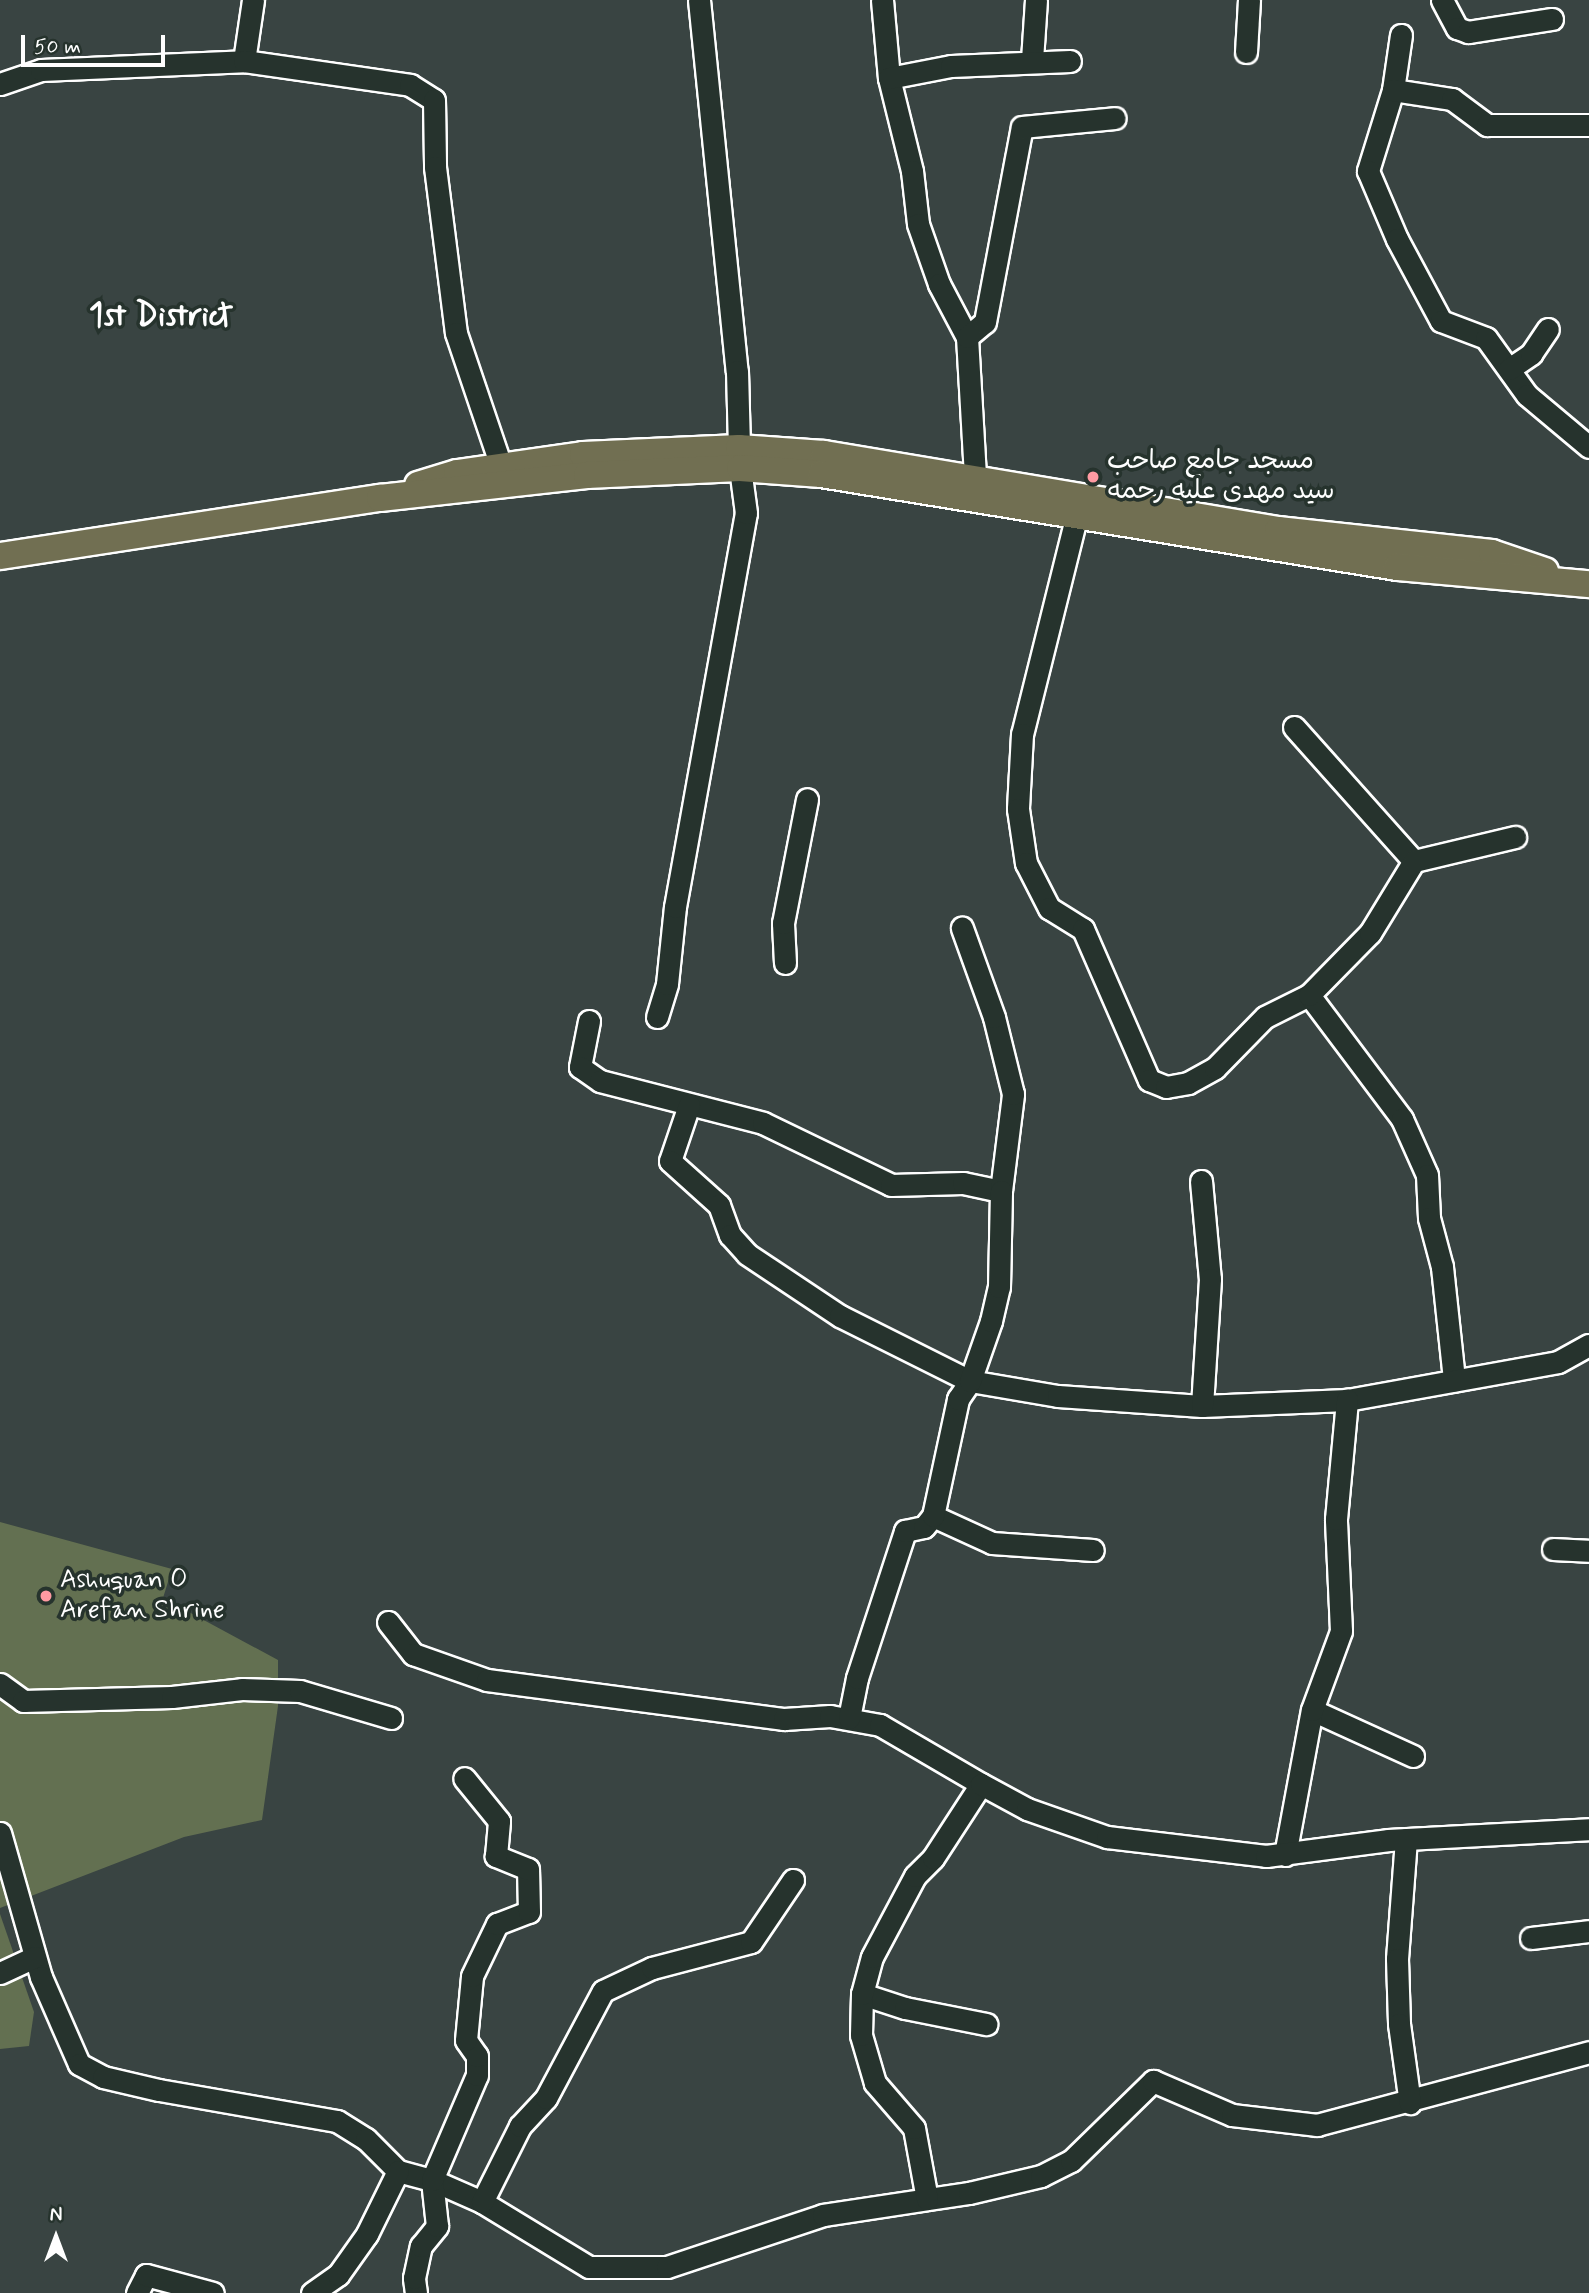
<!DOCTYPE html>
<html>
<head>
<meta charset="utf-8">
<style>
	body { margin:0 }
	#map { position:relative; width:1589px; height:2293px; overflow:hidden; background:#394442; font-family:Mynerve,"Playpen Sans Arabic",sans-serif }
	div>[style] { position:absolute }
	.green>* { inset:0; background:#637051 }
	.roads { filter:drop-shadow(2px 0 #fff) drop-shadow(-2px 0 #fff) drop-shadow(0 2px #fff) drop-shadow(0 -2px #fff) }
	.minor>* { height:21px; margin:-10.5px; padding:0 10.5px; transform-origin:10.5px; border-radius:10.5px; background:#26332d }
	.major>* { height:26px; margin:-13px; padding:0 13px; transform-origin:13px; border-radius:13px; background:#716f52 }
	.dots>* { width:19px; height:19px; translate:-50% -50%; box-sizing:border-box; border:4px solid #26332d; border-radius:50% }
	span { translate:-50% -50%; white-space:nowrap; text-align:center; line-height:1.15; -webkit-text-stroke:7px #26332d; paint-order:stroke }
	.poi-label { font-size:26px; color:#fff }
	.left { translate:0 -50%; text-align:left }
	.district-label { font-size:33px; color:#fff; font-weight:700 }
	.north { position:absolute; left:21px; top:2202px; width:70px; height:70px; -webkit-text-stroke:5px #26332d; paint-order:stroke; rotate:0deg; font-size:19px; font-weight:700; line-height:28px; text-align:center; color:#fff }
	.north::after { content:''; display:block; margin:auto; width:24px; height:32px; background:#fff; clip-path:polygon(50% 0,100% 100%,50% 72%,0 100%) }
	.scale { position:absolute; left:21px; top:35px; width:144px; height:32px; box-sizing:border-box; border:4px solid #fff; border-top:0; padding-left:9px; font-size:21px; line-height:24px; white-space:nowrap; color:#fff; -webkit-text-stroke:5px #26332d; paint-order:stroke }
</style>
</head>
<body>
<div id="map">
	<div class="green">
		<i style="clip-path:polygon(0 1522px,172px 1569px,163px 1598px,278px 1660px,278px 1706px,262px 1820px,184px 1837px,0 1908px)"></i>
		<i style="clip-path:polygon(0 1914px,34px 2012px,29px 2046px,0 2049px)"></i>
	</div>
	<div class="roads">
		<div class="minor">
			<i style="left:699px;top:0;width:373px;rotate:84.2deg"></i>
			<i style="left:737px;top:371px;width:77px;rotate:88.5deg"></i>
			<i style="left:882px;top:0;width:78px;rotate:84.9deg"></i>
			<i style="left:889px;top:78px;width:96px;rotate:76.1deg"></i>
			<i style="left:912px;top:171px;width:53px;rotate:83.5deg"></i>
			<i style="left:918px;top:224px;width:64px;rotate:70.7deg"></i>
			<i style="left:939px;top:284px;width:60px;rotate:62.2deg"></i>
			<i style="left:967px;top:337px;width:140px;rotate:86.7deg"></i>
			<i style="left:1442px;top:0;width:32px;rotate:62deg"></i>
			<i style="left:1457px;top:28px;width:12px;rotate:20deg"></i>
			<i style="left:1468px;top:32px;width:85px;rotate:-8.8deg"></i>
			<i style="left:1401px;top:35px;width:56px;rotate:98.3deg"></i>
			<i style="left:1393px;top:90px;width:85px;rotate:107.2deg"></i>
			<i style="left:1368px;top:171px;width:74px;rotate:66.9deg"></i>
			<i style="left:1397px;top:239px;width:93px;rotate:61.8deg"></i>
			<i style="left:1441px;top:321px;width:48px;rotate:20.7deg"></i>
			<i style="left:1486px;top:338px;width:70px;rotate:54.3deg"></i>
			<i style="left:1527px;top:395px;width:81px;rotate:40deg"></i>
			<i style="left:1246px;top:52px;width:52px;rotate:-86.7deg"></i>
			<i style="left:1032px;top:60px;width:60px;rotate:-86.2deg"></i>
			<i style="left:244px;top:61px;width:62px;rotate:-81.6deg"></i>
			<i style="left:889px;top:78px;width:63px;rotate:-11deg"></i>
			<i style="left:951px;top:66px;width:119px;rotate:-2.4deg"></i>
			<i style="left:0;top:84px;width:43px;rotate:-18.9deg"></i>
			<i style="left:41px;top:70px;width:203px;rotate:-2.5deg"></i>
			<i style="left:244px;top:61px;width:168px;rotate:8.2deg"></i>
			<i style="left:410px;top:85px;width:28px;rotate:32deg"></i>
			<i style="left:434px;top:100px;width:67px;rotate:89.1deg"></i>
			<i style="left:435px;top:167px;width:167px;rotate:82.8deg"></i>
			<i style="left:456px;top:333px;width:140px;rotate:71.3deg"></i>
			<i style="left:1393px;top:90px;width:60px;rotate:8.7deg"></i>
			<i style="left:1452px;top:99px;width:44px;rotate:36.6deg"></i>
			<i style="left:1487px;top:125px;width:102px"></i>
			<i style="left:967px;top:337px;width:23px;rotate:-40deg"></i>
			<i style="left:985px;top:322px;width:198px;rotate:-79.3deg"></i>
			<i style="left:1022px;top:127px;width:93px;rotate:-5.5deg"></i>
			<i style="left:1509px;top:369px;width:27px;rotate:-34deg"></i>
			<i style="left:1531px;top:354px;width:30px;rotate:-56deg"></i>
			<i style="left:1077px;top:514px;width:227px;rotate:104deg"></i>
			<i style="left:1022px;top:734px;width:75px;rotate:93.1deg"></i>
			<i style="left:1018px;top:809px;width:55px;rotate:81.6deg"></i>
			<i style="left:1026px;top:863px;width:51px;rotate:62.9deg"></i>
			<i style="left:1049px;top:908px;width:40px;rotate:32deg"></i>
			<i style="left:1083px;top:929px;width:165px;rotate:66.4deg"></i>
			<i style="left:1149px;top:1080px;width:18px;rotate:22deg"></i>
			<i style="left:1166px;top:1087px;width:22px;rotate:-10deg"></i>
			<i style="left:1188px;top:1083px;width:31px;rotate:-29deg"></i>
			<i style="left:1215px;top:1068px;width:71px;rotate:-45.6deg"></i>
			<i style="left:1265px;top:1017px;width:49px;rotate:-26.6deg"></i>
			<i style="left:1309px;top:995px;width:155px;rotate:53.1deg"></i>
			<i style="left:1402px;top:1119px;width:61px;rotate:65.9deg"></i>
			<i style="left:1427px;top:1175px;width:43px;rotate:87.3deg"></i>
			<i style="left:1429px;top:1218px;width:51px;rotate:75.1deg"></i>
			<i style="left:1442px;top:1267px;width:114px;rotate:83.9deg"></i>
			<i style="left:1294px;top:727px;width:180px;rotate:48.2deg"></i>
			<i style="left:785px;top:963px;width:40px;rotate:-92.9deg"></i>
			<i style="left:783px;top:923px;width:126px;rotate:-79deg"></i>
			<i style="left:1309px;top:995px;width:87px;rotate:-45.5deg"></i>
			<i style="left:1370px;top:933px;width:84px;rotate:-58.6deg"></i>
			<i style="left:1414px;top:861px;width:104px;rotate:-13.4deg"></i>
			<i style="left:657px;top:1017px;width:34px;rotate:-73deg"></i>
			<i style="left:667px;top:984px;width:77px;rotate:-84.1deg"></i>
			<i style="left:675px;top:907px;width:400px;rotate:-79.8deg"></i>
			<i style="left:746px;top:513px;width:45px;rotate:-97.6deg"></i>
			<i style="left:589px;top:1021px;width:47px;rotate:101.1deg"></i>
			<i style="left:580px;top:1067px;width:24px;rotate:35deg"></i>
			<i style="left:600px;top:1081px;width:168px;rotate:14.4deg"></i>
			<i style="left:763px;top:1123px;width:142px;rotate:25.8deg"></i>
			<i style="left:891px;top:1185px;width:72px;rotate:-1.6deg"></i>
			<i style="left:963px;top:1183px;width:39px;rotate:12deg"></i>
			<i style="left:1001px;top:1191px;width:98px;rotate:-82.9deg"></i>
			<i style="left:1013px;top:1094px;width:79px;rotate:-103.9deg"></i>
			<i style="left:994px;top:1017px;width:95px;rotate:-109.8deg"></i>
			<i style="left:689px;top:1105px;width:59px;rotate:108.7deg"></i>
			<i style="left:670px;top:1161px;width:66px;rotate:41.9deg"></i>
			<i style="left:719px;top:1205px;width:32px;rotate:70deg"></i>
			<i style="left:730px;top:1235px;width:25px;rotate:48deg"></i>
			<i style="left:747px;top:1254px;width:112px;rotate:33.7deg"></i>
			<i style="left:840px;top:1316px;width:145px;rotate:26.6deg"></i>
			<i style="left:970px;top:1381px;width:89px;rotate:9.7deg"></i>
			<i style="left:1058px;top:1396px;width:144px;rotate:4deg"></i>
			<i style="left:1202px;top:1406px;width:145px;rotate:-2.4deg"></i>
			<i style="left:1347px;top:1400px;width:214px;rotate:-10.2deg"></i>
			<i style="left:1558px;top:1362px;width:35px;rotate:-29deg"></i>
			<i style="left:1201px;top:1181px;width:98px;rotate:84.8deg"></i>
			<i style="left:1210px;top:1279px;width:127px;rotate:93.6deg"></i>
			<i style="left:933px;top:1516px;width:65px;rotate:24.6deg"></i>
			<i style="left:992px;top:1543px;width:101px;rotate:4deg"></i>
			<i style="left:1553px;top:1549px;width:36px;rotate:3deg"></i>
			<i style="left:388px;top:1622px;width:41px;rotate:52deg"></i>
			<i style="left:413px;top:1654px;width:78px;rotate:19.4deg"></i>
			<i style="left:487px;top:1680px;width:300px;rotate:7.5deg"></i>
			<i style="left:784px;top:1719px;width:46px;rotate:-3.7deg"></i>
			<i style="left:830px;top:1716px;width:51px;rotate:10.2deg"></i>
			<i style="left:880px;top:1725px;width:117px;rotate:30.3deg"></i>
			<i style="left:0;top:1684px;width:29px;rotate:36deg"></i>
			<i style="left:23px;top:1701px;width:149px;rotate:-1.5deg"></i>
			<i style="left:172px;top:1697px;width:70px;rotate:-6.5deg"></i>
			<i style="left:242px;top:1689px;width:58px;rotate:2deg"></i>
			<i style="left:300px;top:1691px;width:95px;rotate:16.5deg"></i>
			<i style="left:1312px;top:1710px;width:111px;rotate:24.5deg"></i>
			<i style="left:849px;top:1718px;width:41px;rotate:-78.7deg"></i>
			<i style="left:857px;top:1678px;width:155px;rotate:-71.9deg"></i>
			<i style="left:905px;top:1531px;width:19px;rotate:-12deg"></i>
			<i style="left:924px;top:1527px;width:14px;rotate:-51deg"></i>
			<i style="left:933px;top:1516px;width:120px;rotate:-77.9deg"></i>
			<i style="left:958px;top:1399px;width:22px;rotate:-56deg"></i>
			<i style="left:970px;top:1381px;width:64px;rotate:-70.7deg"></i>
			<i style="left:991px;top:1321px;width:35px;rotate:-77deg"></i>
			<i style="left:999px;top:1287px;width:96px;rotate:-88.8deg"></i>
			<i style="left:0;top:1833px;width:150px;rotate:74.1deg"></i>
			<i style="left:41px;top:1977px;width:95px;rotate:66.4deg"></i>
			<i style="left:79px;top:2064px;width:27px;rotate:28deg"></i>
			<i style="left:103px;top:2077px;width:57px;rotate:13.1deg"></i>
			<i style="left:159px;top:2090px;width:181px;rotate:9.9deg"></i>
			<i style="left:337px;top:2121px;width:34px;rotate:32deg"></i>
			<i style="left:366px;top:2139px;width:45px;rotate:45deg"></i>
			<i style="left:398px;top:2171px;width:35px;rotate:15deg"></i>
			<i style="left:432px;top:2180px;width:55px;rotate:23.7deg"></i>
			<i style="left:482px;top:2202px;width:125px;rotate:31.3deg"></i>
			<i style="left:589px;top:2267px;width:78px"></i>
			<i style="left:667px;top:2267px;width:164px;rotate:-18.4deg"></i>
			<i style="left:823px;top:2215px;width:148px;rotate:-8.6deg"></i>
			<i style="left:969px;top:2193px;width:74px;rotate:-13.3deg"></i>
			<i style="left:1041px;top:2176px;width:34px;rotate:-27deg"></i>
			<i style="left:1071px;top:2161px;width:115px;rotate:-44.3deg"></i>
			<i style="left:1153px;top:2081px;width:86px;rotate:23.3deg"></i>
			<i style="left:1232px;top:2115px;width:86px;rotate:6.7deg"></i>
			<i style="left:1317px;top:2125px;width:282px;rotate:-15deg"></i>
			<i style="left:1406px;top:1839px;width:120px;rotate:94.3deg"></i>
			<i style="left:1397px;top:1959px;width:65px;rotate:88.2deg"></i>
			<i style="left:1399px;top:2024px;width:80px;rotate:82.1deg"></i>
			<i style="left:1285px;top:1855px;width:147px;rotate:-79.5deg"></i>
			<i style="left:1312px;top:1710px;width:84px;rotate:-69.8deg"></i>
			<i style="left:1341px;top:1631px;width:112px;rotate:-92.6deg"></i>
			<i style="left:1336px;top:1519px;width:120px;rotate:-84.7deg"></i>
			<i style="left:1531px;top:1938px;width:58px;rotate:-6.9deg"></i>
			<i style="left:0;top:1973px;width:38px;rotate:-25deg"></i>
			<i style="left:862px;top:1994px;width:45px;rotate:18deg"></i>
			<i style="left:905px;top:2008px;width:83px;rotate:11.2deg"></i>
			<i style="left:927px;top:2199px;width:72px;rotate:-100.4deg"></i>
			<i style="left:914px;top:2128px;width:60px;rotate:-130.9deg"></i>
			<i style="left:875px;top:2083px;width:50px;rotate:-106.3deg"></i>
			<i style="left:861px;top:2035px;width:41px;rotate:-88.6deg"></i>
			<i style="left:862px;top:1994px;width:38px;rotate:-75deg"></i>
			<i style="left:872px;top:1957px;width:92px;rotate:-62deg"></i>
			<i style="left:915px;top:1876px;width:25px;rotate:-45deg"></i>
			<i style="left:933px;top:1858px;width:88px;rotate:-57deg"></i>
			<i style="left:981px;top:1784px;width:52px;rotate:28.5deg"></i>
			<i style="left:1027px;top:1809px;width:85px;rotate:19.3deg"></i>
			<i style="left:1107px;top:1837px;width:160px;rotate:6.8deg"></i>
			<i style="left:1266px;top:1856px;width:124px;rotate:-7.4deg"></i>
			<i style="left:1389px;top:1840px;width:200px;rotate:-3.1deg"></i>
			<i style="left:482px;top:2202px;width:85px;rotate:-63.4deg"></i>
			<i style="left:520px;top:2126px;width:38px;rotate:-47deg"></i>
			<i style="left:546px;top:2098px;width:121px;rotate:-62deg"></i>
			<i style="left:603px;top:1991px;width:54px;rotate:-25.1deg"></i>
			<i style="left:652px;top:1968px;width:102px;rotate:-14.7deg"></i>
			<i style="left:751px;top:1942px;width:75px;rotate:-55.9deg"></i>
			<i style="left:137px;top:2293px;width:20px;rotate:-63deg"></i>
			<i style="left:146px;top:2275px;width:69px;rotate:15deg"></i>
			<i style="left:312px;top:2293px;width:32px;rotate:-35deg"></i>
			<i style="left:338px;top:2275px;width:50px;rotate:-54.7deg"></i>
			<i style="left:367px;top:2234px;width:70px;rotate:-63.8deg"></i>
			<i style="left:416px;top:2293px;width:15px;rotate:-98deg"></i>
			<i style="left:414px;top:2278px;width:33px;rotate:-78deg"></i>
			<i style="left:421px;top:2246px;width:26px;rotate:-51deg"></i>
			<i style="left:437px;top:2226px;width:46px;rotate:-96.2deg"></i>
			<i style="left:432px;top:2180px;width:114px;rotate:-66.8deg"></i>
			<i style="left:477px;top:2075px;width:19px;rotate:-90deg"></i>
			<i style="left:477px;top:2056px;width:19px;rotate:-125deg"></i>
			<i style="left:466px;top:2040px;width:64px;rotate:-84.6deg"></i>
			<i style="left:472px;top:1976px;width:58px;rotate:-64.3deg"></i>
			<i style="left:497px;top:1924px;width:34px;rotate:-21deg"></i>
			<i style="left:529px;top:1912px;width:43px;rotate:-91.3deg"></i>
			<i style="left:528px;top:1869px;width:35px;rotate:-158deg"></i>
			<i style="left:496px;top:1856px;width:35px;rotate:-85deg"></i>
			<i style="left:499px;top:1821px;width:55px;rotate:-129.1deg"></i>
		</div>
		<div class="major">
			<i style="left:418px;top:485px;width:41px;rotate:-17.1deg"></i>
			<i style="left:457px;top:473px;width:127px;rotate:-8.1deg"></i>
			<i style="left:583px;top:455px;width:156px;rotate:-2.6deg"></i>
			<i style="left:739px;top:448px;width:85px;rotate:4deg"></i>
			<i style="left:824px;top:454px;width:460px;rotate:9.5deg"></i>
			<i style="left:1278px;top:530px;width:215px;rotate:6.1deg"></i>
			<i style="left:1492px;top:553px;width:56px;rotate:18.8deg"></i>
			<i style="left:0;top:556px;width:384px;rotate:-8.7deg"></i>
			<i style="left:380px;top:498px;width:208px;rotate:-6.3deg"></i>
			<i style="left:587px;top:475px;width:153px;rotate:-2.6deg"></i>
			<i style="left:740px;top:468px;width:81px;rotate:4.2deg"></i>
			<i style="left:821px;top:474px;width:583px;rotate:9.17deg"></i>
			<i style="left:1397px;top:567px;width:193px;rotate:5.1deg"></i>
		</div>
	</div>
	<div class="dots">
		<i style="left:1093px;top:477px;background:#ff9aa2"></i>
		<i style="left:46px;top:1596px;background:#ff9aa2"></i>
	</div>
	<div class="poi-label">
		<span class="left" style="left:1107px;top:477px">مسجد جامع صاحب<br>سید مهدی علیه رحمه</span>
		<span class="left" style="left:60px;top:1596px">Ashuquan O<br>Arefan Shrine</span>
	</div>
	<div class="district-label">
		<span style="left:161px;top:317px">1st District</span>
	</div>
	<div class="north">N</div>
	<div class="scale">50 m</div>
</div>
</body>
</html>
